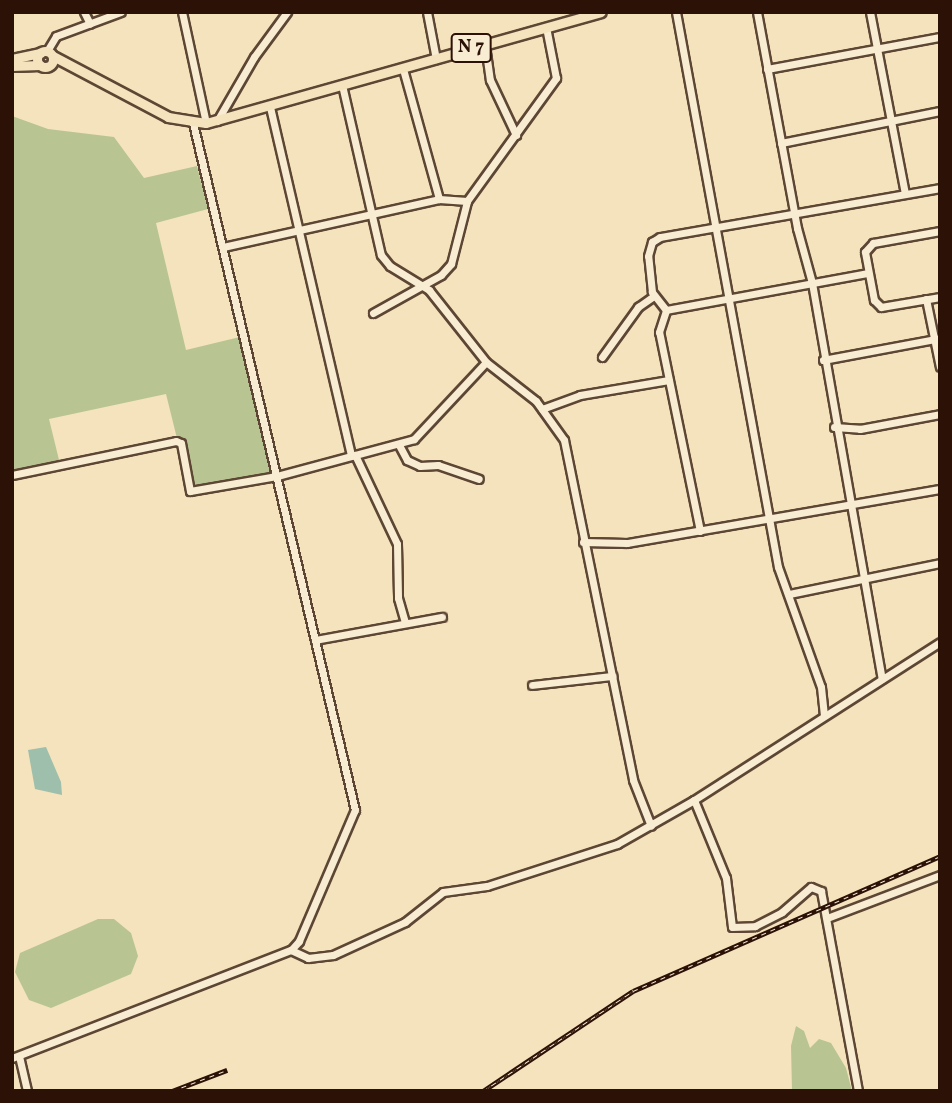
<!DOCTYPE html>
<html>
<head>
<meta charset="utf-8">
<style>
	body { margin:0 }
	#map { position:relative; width:952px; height:1103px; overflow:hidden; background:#f4e3bc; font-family:Vollkorn,serif }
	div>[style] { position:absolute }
	.green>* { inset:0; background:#b9c493 }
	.water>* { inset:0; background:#9dbfab }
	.roads { filter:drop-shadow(2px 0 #5d4634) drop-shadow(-2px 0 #5d4634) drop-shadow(0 2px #5d4634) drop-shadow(0 -2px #5d4634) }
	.minor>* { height:7px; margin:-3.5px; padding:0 3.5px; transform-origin:3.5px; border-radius:3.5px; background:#f8edd3 }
	.major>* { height:9px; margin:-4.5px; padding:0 4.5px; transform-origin:4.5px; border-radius:4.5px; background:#f4e3bc }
	.major>.ring { margin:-4.5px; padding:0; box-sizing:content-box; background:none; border:9px solid #f4e3bc; border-radius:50% }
	.rail>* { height:4.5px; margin-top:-2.25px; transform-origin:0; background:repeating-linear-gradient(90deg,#f8edd3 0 5px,#2b1106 0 10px); box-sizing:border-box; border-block:2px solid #2b1106 }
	span { translate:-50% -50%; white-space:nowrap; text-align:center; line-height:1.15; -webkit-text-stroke:5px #f8edd3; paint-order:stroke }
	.shield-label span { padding:2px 5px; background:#f8edd3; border:2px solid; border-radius:5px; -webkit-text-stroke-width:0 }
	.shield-label { font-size:19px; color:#2b1106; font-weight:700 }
	.frame { position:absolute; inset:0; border:14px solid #2b1106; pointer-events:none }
</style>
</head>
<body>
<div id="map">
	<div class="green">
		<i style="clip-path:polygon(12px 116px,48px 129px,114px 137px,144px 178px,197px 166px,208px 209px,156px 223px,186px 350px,244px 336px,277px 476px,190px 491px,166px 394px,49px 419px,60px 464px,12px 475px)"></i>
		<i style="clip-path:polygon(98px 919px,114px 919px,131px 933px,138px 956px,131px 974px,51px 1008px,29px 1000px,15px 972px,20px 953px)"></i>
		<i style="clip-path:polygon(796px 1026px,804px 1031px,810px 1048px,819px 1039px,831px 1043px,846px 1068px,852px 1091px,792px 1091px,791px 1046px)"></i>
	</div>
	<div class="water">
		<i style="clip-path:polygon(46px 747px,61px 782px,62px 795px,35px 789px,28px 750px)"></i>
	</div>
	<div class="roads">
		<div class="minor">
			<i style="left:84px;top:12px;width:13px;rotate:63deg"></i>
			<i style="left:182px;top:12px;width:114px;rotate:77.8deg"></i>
			<i style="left:427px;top:12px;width:48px;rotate:79.2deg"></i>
			<i style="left:676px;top:12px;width:564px;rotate:79.59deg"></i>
			<i style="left:778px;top:567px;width:127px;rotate:70.3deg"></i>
			<i style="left:821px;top:687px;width:28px;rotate:84deg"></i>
			<i style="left:757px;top:12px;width:220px;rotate:79.5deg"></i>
			<i style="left:797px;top:228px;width:57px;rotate:74.7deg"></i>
			<i style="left:812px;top:283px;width:402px;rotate:80deg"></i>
			<i style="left:870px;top:12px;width:185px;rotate:79.1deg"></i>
			<i style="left:485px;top:45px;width:35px;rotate:82deg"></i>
			<i style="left:490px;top:80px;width:61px;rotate:64.7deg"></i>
			<i style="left:47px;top:51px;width:17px;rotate:-59deg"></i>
			<i style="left:56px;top:36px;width:69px;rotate:-20.3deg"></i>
			<i style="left:403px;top:69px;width:135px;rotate:74.5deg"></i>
			<i style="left:767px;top:69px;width:176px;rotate:-10.5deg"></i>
			<i style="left:342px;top:85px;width:174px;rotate:77.1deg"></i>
			<i style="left:381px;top:255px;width:14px;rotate:51deg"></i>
			<i style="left:390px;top:266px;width:46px;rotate:31.6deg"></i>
			<i style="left:429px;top:290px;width:92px;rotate:51.6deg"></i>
			<i style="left:486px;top:362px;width:63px;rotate:38deg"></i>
			<i style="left:536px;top:401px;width:48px;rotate:54.3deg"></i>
			<i style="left:564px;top:440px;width:347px;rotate:78.5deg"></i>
			<i style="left:633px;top:780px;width:49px;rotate:68.6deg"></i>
			<i style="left:270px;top:107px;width:358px;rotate:76.9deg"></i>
			<i style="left:217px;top:121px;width:74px;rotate:-60deg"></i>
			<i style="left:254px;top:57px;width:56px;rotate:-53.7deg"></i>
			<i style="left:781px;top:143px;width:162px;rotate:-11.4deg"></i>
			<i style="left:940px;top:231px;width:68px;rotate:169.8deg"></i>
			<i style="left:873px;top:243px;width:12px;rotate:132deg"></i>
			<i style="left:865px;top:252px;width:49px;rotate:79.4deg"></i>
			<i style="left:874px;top:300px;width:10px;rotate:45deg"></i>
			<i style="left:881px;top:307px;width:60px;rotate:-9.6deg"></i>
			<i style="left:223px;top:247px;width:221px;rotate:-12.5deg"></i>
			<i style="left:439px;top:199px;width:28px;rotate:4deg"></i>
			<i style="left:926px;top:299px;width:69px;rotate:78.4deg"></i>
			<i style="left:666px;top:310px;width:23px;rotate:-128deg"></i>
			<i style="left:652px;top:292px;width:36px;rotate:-96deg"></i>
			<i style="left:648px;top:256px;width:15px;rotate:-74deg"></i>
			<i style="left:652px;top:242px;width:9px;rotate:-32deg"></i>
			<i style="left:660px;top:237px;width:284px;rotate:-9.9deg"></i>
			<i style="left:373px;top:313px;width:78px;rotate:-29.2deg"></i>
			<i style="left:441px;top:275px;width:15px;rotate:-48deg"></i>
			<i style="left:451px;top:264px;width:65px;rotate:-75.7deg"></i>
			<i style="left:467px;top:201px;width:152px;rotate:-54.1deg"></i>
			<i style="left:556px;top:78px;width:52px;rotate:-101.1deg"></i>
			<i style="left:602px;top:357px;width:62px;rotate:-54.2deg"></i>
			<i style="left:638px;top:307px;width:19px;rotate:-35deg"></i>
			<i style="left:823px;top:360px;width:119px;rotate:-10.6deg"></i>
			<i style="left:542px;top:409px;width:40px;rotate:-20.2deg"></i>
			<i style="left:580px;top:395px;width:90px;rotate:-9.6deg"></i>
			<i style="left:834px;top:427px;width:26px;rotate:4deg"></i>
			<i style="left:860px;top:429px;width:81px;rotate:-10.6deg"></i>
			<i style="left:399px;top:445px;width:17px;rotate:62deg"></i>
			<i style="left:407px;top:460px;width:14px;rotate:25deg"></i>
			<i style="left:420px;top:466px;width:18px;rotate:-3deg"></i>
			<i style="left:438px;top:465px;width:43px;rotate:18.9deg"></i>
			<i style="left:355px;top:455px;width:98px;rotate:64.7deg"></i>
			<i style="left:397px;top:544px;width:54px;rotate:88.9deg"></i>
			<i style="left:398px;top:598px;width:26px;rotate:74deg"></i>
			<i style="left:12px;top:475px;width:167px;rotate:-11.7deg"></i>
			<i style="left:176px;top:441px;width:5px;rotate:22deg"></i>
			<i style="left:181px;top:443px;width:49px;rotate:79.4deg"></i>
			<i style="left:190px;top:491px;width:88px;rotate:-9.8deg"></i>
			<i style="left:277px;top:476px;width:142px;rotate:-15.1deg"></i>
			<i style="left:414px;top:439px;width:105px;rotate:-46.9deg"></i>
			<i style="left:700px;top:531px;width:203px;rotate:-101.6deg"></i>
			<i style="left:659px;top:332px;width:23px;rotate:-72deg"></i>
			<i style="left:666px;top:310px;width:205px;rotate:-10.4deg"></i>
			<i style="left:583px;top:542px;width:44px;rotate:1.3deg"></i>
			<i style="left:627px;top:543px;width:318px;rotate:-9.8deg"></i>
			<i style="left:789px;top:594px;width:154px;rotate:-11.6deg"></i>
			<i style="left:315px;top:640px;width:129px;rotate:-10.3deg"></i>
			<i style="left:532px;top:685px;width:81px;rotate:-6.4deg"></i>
			<i style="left:694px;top:800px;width:84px;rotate:67.7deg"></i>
			<i style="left:726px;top:878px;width:49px;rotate:83deg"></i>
			<i style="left:732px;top:927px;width:23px;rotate:-2deg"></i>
			<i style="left:755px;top:926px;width:30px;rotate:-27deg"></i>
			<i style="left:782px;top:912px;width:38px;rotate:-41deg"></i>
			<i style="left:811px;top:887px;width:11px;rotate:22deg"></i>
			<i style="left:821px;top:891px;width:203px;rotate:79.5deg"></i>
			<i style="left:827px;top:918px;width:121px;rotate:-20.8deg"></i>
			<i style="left:291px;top:950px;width:19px;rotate:25deg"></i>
			<i style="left:308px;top:958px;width:25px;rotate:-7deg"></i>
			<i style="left:333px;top:955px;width:79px;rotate:-24.6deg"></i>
			<i style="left:405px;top:922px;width:48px;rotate:-38.3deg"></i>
			<i style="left:443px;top:892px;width:44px;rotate:-7.8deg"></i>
			<i style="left:487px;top:886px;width:137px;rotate:-17.9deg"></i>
			<i style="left:617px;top:844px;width:89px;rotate:-29.7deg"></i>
			<i style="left:694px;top:800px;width:292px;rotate:-32.7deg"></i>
			<i style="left:19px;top:1056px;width:36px;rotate:77deg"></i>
			<i style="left:12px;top:1058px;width:299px;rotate:-21.2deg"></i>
			<i style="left:291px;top:950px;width:12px;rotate:-48deg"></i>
			<i style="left:299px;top:941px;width:142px;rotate:-66.9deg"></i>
			<i style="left:355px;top:810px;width:706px;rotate:-103.27deg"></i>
		</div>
		<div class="major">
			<i class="ring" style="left:37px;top:51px;width:7px;height:7px"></i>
			<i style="left:53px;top:56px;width:130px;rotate:27.9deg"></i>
			<i style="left:168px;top:117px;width:38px;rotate:9deg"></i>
			<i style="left:206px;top:123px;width:410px;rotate:-15.7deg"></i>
			<i style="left:12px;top:59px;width:29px;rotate:-12deg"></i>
			<i style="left:12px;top:66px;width:28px;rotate:-2deg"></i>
		</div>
	</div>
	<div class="rail">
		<i style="left:172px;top:1091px;width:59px;rotate:-20.9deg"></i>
		<i style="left:483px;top:1091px;width:180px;rotate:-33.7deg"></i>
		<i style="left:633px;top:991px;width:335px;rotate:-23.7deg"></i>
	</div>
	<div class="shield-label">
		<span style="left:471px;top:48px">N 7</span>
	</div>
	<div class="frame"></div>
</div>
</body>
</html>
